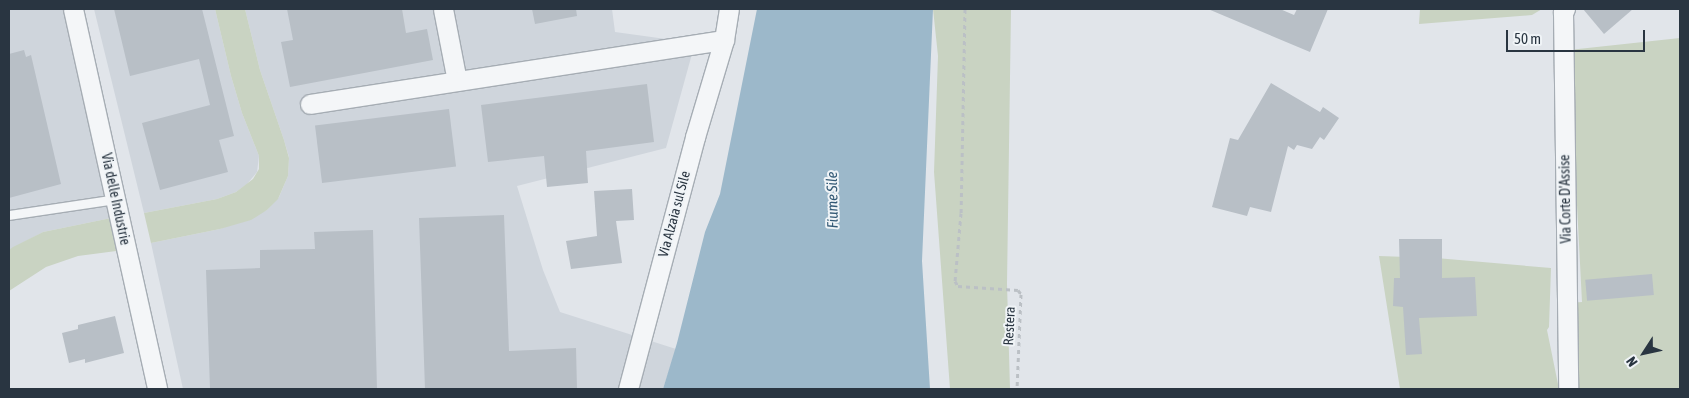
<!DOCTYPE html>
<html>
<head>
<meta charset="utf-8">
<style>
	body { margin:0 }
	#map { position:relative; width:1689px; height:398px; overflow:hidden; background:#e1e5ea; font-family:"Asap Condensed",sans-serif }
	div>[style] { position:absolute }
	.built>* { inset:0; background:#cfd5dc }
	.green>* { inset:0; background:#c9d3c2 }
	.water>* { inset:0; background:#9cb8ca }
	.building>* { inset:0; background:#b8bfc6; transform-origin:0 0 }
	.path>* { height:3px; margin-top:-1.5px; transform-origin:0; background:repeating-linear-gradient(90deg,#bbc0c5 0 4px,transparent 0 8px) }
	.roads { filter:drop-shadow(1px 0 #a6adb4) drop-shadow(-1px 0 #a6adb4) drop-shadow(0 1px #a6adb4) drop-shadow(0 -1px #a6adb4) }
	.service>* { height:9px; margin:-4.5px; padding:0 4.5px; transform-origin:4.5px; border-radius:4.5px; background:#f4f6f8 }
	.minor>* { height:19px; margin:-9.5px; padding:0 9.5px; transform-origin:9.5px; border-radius:9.5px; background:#f4f6f8 }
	span { translate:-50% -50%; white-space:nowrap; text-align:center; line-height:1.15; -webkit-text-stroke:4px #f0f4f7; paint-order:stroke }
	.street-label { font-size:14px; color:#293541 }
	.water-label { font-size:15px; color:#335975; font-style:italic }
	.frame { position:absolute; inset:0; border:10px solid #293541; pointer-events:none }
	.north { position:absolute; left:1619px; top:328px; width:50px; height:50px; -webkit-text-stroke:4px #f0f4f7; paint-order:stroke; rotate:235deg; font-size:14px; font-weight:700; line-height:20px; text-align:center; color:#293541 }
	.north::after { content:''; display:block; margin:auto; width:18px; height:22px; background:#293541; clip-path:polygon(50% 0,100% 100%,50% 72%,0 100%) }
	.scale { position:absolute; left:1506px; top:30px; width:139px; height:22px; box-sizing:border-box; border:2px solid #293541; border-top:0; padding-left:6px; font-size:15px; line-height:18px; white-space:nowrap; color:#293541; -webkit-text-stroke:4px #f0f4f7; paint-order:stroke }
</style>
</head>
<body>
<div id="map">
	<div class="built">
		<i style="clip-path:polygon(9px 9px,65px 9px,116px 217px,43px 232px,9px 250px)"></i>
		<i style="clip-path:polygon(94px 9px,215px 9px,231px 76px,242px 113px,259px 156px,257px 172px,247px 184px,236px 192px,217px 199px,144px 213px)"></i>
		<i style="clip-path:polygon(245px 9px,612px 9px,615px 32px,695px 43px,666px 148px,517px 186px,543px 270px,560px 312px,676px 349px,663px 389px,183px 389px,151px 243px,220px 229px,267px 210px,279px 197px,288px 176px,289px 157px,284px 140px,260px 70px)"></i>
	</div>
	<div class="green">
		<i style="clip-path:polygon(215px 9px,245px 9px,260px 70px,284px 140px,289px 158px,288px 176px,278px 199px,267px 210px,251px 220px,220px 229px,151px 243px,144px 213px,217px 199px,236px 192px,253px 179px,259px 169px,259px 156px,242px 113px,231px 76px)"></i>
		<i style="clip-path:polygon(933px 9px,1011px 9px,1007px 284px,1010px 389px,950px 389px,934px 172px,938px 56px)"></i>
		<i style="clip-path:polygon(1420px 9px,1542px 9px,1532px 15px,1419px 24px)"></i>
		<i style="clip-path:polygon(1680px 38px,1680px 389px,1575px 389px,1570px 303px,1582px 302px,1569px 50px)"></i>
		<i style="clip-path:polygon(116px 217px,124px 250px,78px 256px,46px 267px,9px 291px,9px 250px,13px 247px,43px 232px)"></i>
		<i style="clip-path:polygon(1379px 256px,1436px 258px,1551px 268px,1549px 327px,1547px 330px,1559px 389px,1400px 389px)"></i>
	</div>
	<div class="water">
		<i style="clip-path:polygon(757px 9px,933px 9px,922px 261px,930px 389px,663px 389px,677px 343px,705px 232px,720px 194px)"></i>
	</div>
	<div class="building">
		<i style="clip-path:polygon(114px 9px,202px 9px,234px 136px,219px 140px,228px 172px,160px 190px,142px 123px,210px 105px,199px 59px,130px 76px)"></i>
		<i style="clip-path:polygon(287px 9px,402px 9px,406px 33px,427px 29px,433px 60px,290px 87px,281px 42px,293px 40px)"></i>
		<i style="clip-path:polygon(532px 9px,576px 9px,577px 16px,535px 24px)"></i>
		<i style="clip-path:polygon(1208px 9px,1280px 9px,1294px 15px,1297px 9px,1328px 9px,1310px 52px)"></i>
		<i style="clip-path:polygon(1583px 9px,1633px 9px,1604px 34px)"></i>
		<i style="clip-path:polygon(24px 50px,26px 57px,31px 55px,61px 184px,9px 198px,9px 54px)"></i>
		<i style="clip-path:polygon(1271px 83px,1320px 112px,1323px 107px,1339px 118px,1324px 140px,1320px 137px,1312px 149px,1297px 145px,1294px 150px,1288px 146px,1271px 212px,1250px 207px,1247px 216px,1212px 207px,1230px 138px,1238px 140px)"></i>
		<i style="clip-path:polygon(647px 84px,654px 142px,586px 151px,588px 183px,547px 187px,544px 156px,488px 162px,481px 105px)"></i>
		<i style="left:449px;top:109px;width:58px;height:135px;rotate:83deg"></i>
		<i style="clip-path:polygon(632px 189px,634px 220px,616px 221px,622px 263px,571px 269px,566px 241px,597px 236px,594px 191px)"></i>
		<i style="clip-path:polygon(504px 215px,509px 351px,576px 348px,577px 389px,425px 389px,419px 218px)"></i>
		<i style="clip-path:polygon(373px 230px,377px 389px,210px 389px,206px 270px,260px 268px,260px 250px,315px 249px,314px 232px)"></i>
		<i style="clip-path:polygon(1399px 239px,1442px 239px,1442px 278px,1475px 277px,1477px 316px,1419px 318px,1422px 354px,1406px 355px,1403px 307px,1393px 306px,1394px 278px,1400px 278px)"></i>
		<i style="left:1652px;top:274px;width:21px;height:67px;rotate:85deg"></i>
		<i style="clip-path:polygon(115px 316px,124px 353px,85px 363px,85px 359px,69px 363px,62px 333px,78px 329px,78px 325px)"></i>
	</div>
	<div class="path">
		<i style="left:965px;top:9px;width:204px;rotate:91.1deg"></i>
		<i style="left:961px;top:213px;width:68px;rotate:95deg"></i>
		<i style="left:955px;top:281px;width:6px;rotate:59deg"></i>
		<i style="left:958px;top:286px;width:60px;rotate:3.8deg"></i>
		<i style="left:1018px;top:290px;width:5px;rotate:53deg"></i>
		<i style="left:1021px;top:294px;width:95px;rotate:92.4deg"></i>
	</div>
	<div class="roads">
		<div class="service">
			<i style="left:9px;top:215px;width:108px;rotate:-8.5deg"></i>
		</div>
		<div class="minor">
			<i style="left:73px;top:9px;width:389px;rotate:77.5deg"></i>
			<i style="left:443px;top:9px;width:73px;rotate:79deg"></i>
			<i style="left:1565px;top:9px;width:4px;rotate:124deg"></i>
			<i style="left:1563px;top:12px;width:377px;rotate:89.2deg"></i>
			<i style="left:310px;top:104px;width:419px;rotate:-8.8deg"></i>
			<i style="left:628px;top:389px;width:261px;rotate:-75.1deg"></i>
			<i style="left:695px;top:137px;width:101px;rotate:-73.4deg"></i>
			<i style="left:724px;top:40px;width:31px;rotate:-81deg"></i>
		</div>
	</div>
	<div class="street-label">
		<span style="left:116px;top:199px;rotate:78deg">Via delle Industrie</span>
		<span style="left:1565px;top:199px;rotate:-91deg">Via Corte D'Assise</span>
		<span style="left:674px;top:214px;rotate:-75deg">Via Alzaia sul Sile</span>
		<span style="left:1009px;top:326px;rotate:-87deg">Restera</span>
	</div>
	<div class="water-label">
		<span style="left:832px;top:200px;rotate:-91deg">Fiume Sile</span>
	</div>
	<div class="frame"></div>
	<div class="north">N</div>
	<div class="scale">50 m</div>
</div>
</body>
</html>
